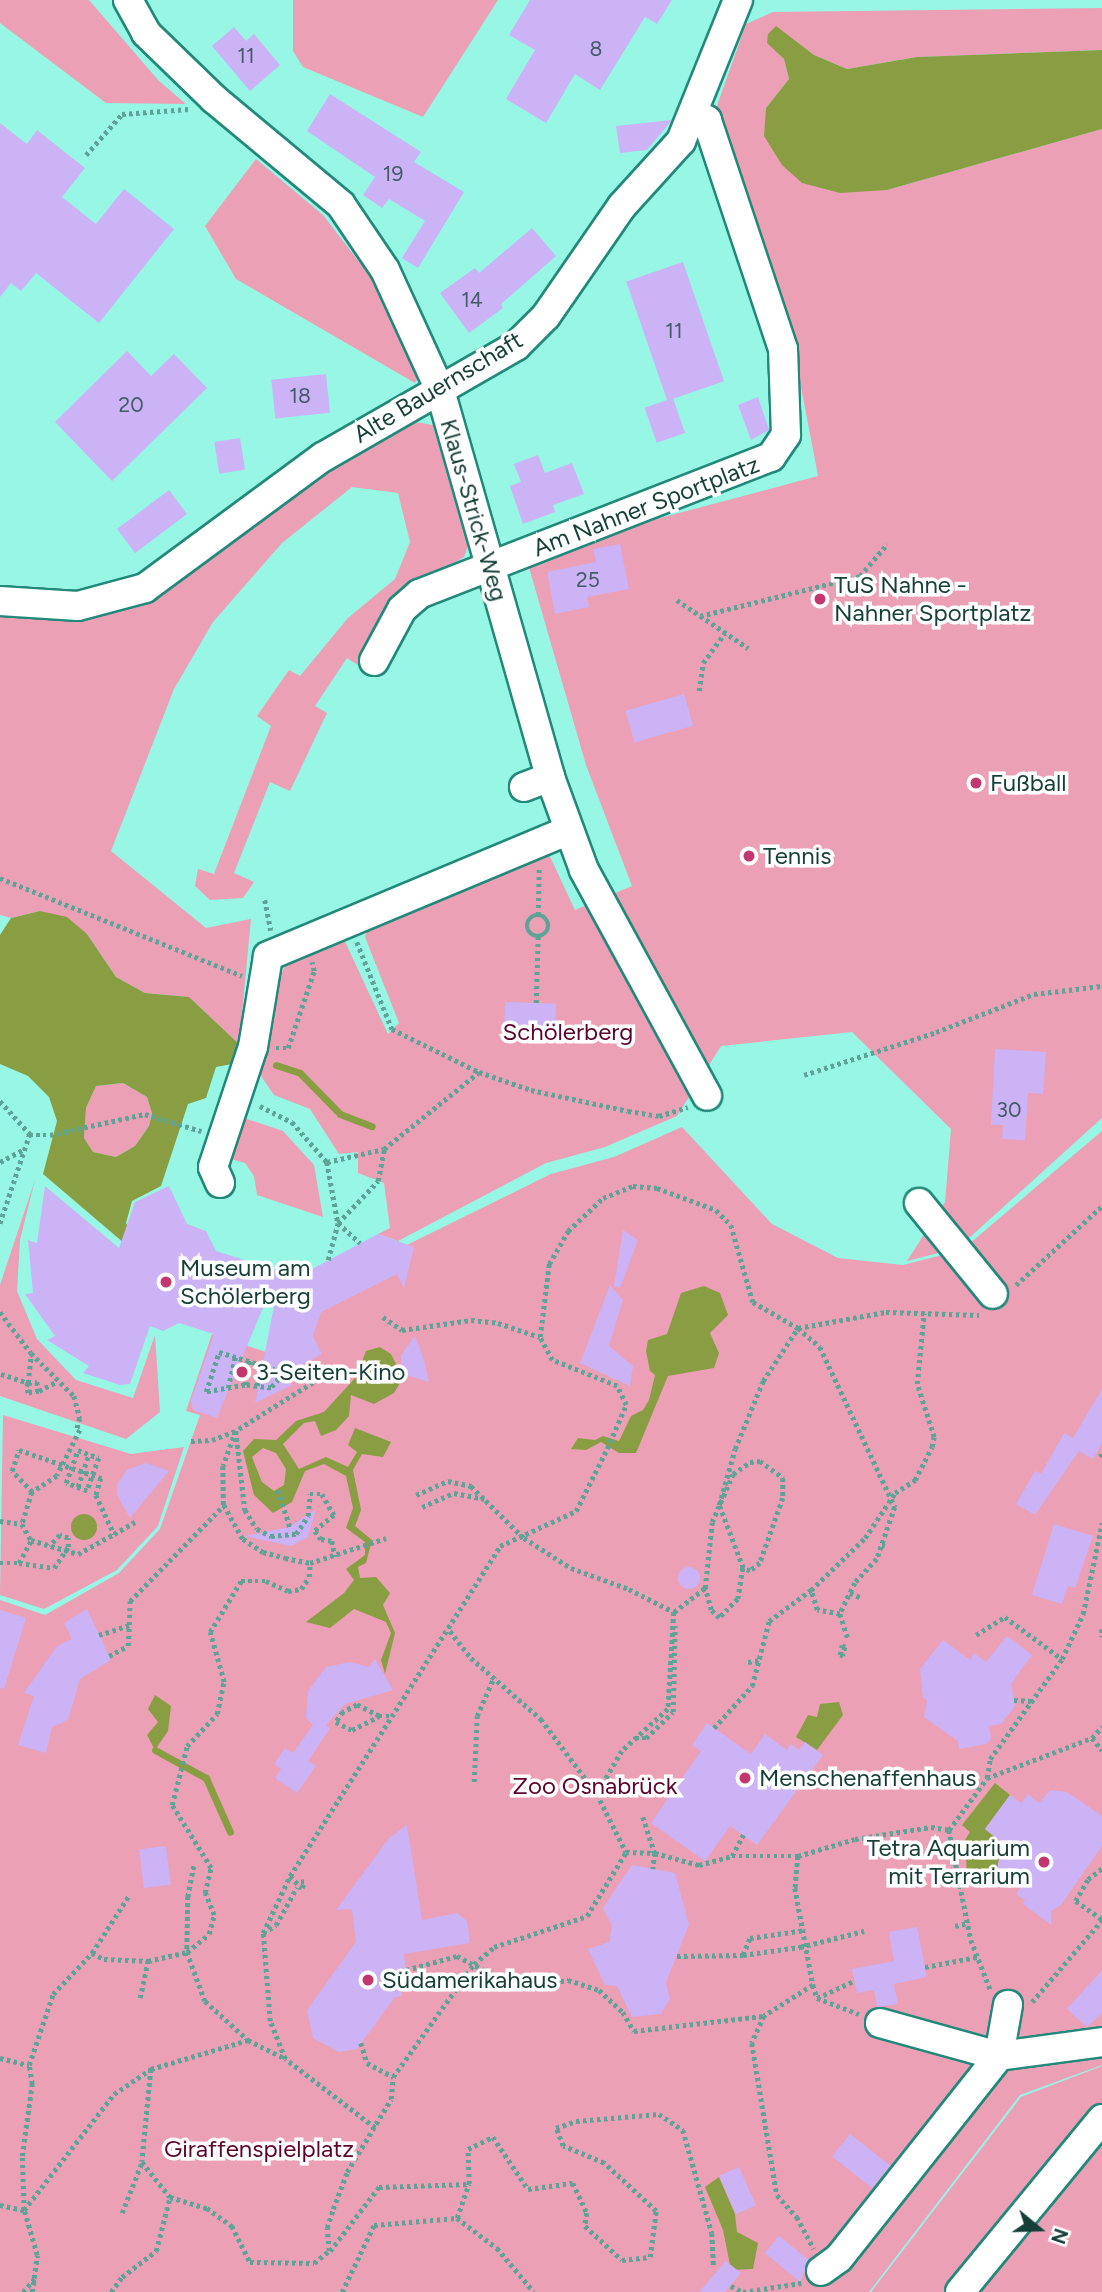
<!DOCTYPE html>
<html>
<head>
<meta charset="utf-8">
<style>
	body { margin:0 }
	#map { position:relative; width:1102px; height:2292px; overflow:hidden; background:#98f6e4; font-family:Figtree,sans-serif }
	div>[style] { position:absolute }
	.green>* { inset:0; background:#eba0b5 }
	.water>* { inset:0; background:#899e43 }
	.round { border-radius:50% }
	.stream>* { height:7px; margin:-3.5px; padding:0 3.5px; transform-origin:3.5px; border-radius:3.5px; background:#899e43 }
	.building>* { inset:0; background:#cbb3f6; transform-origin:0 0 }
	.path>* { height:4.5px; margin-top:-2.25px; transform-origin:0; background:repeating-linear-gradient(90deg,#5da396 0 3.5px,transparent 0 7px) }
	.path>.ring { margin:-2.25px; padding:0; box-sizing:content-box; background:none; border:4.5px solid #5da396; border-radius:50% }
	.roads { filter:drop-shadow(2px 0 #22897a) drop-shadow(-2px 0 #22897a) drop-shadow(0 2px #22897a) drop-shadow(0 -2px #22897a) }
	.minor>* { height:28px; margin:-14px; padding:0 14px; transform-origin:14px; border-radius:14px; background:#fff }
	.path-bridge>* { height:4.5px; margin-top:-2.25px; transform-origin:0; background:repeating-linear-gradient(90deg,#5da396 0 3.5px,transparent 0 7px) }
	.dots>* { width:19px; height:19px; translate:-50% -50%; box-sizing:border-box; border:4px solid #fff; border-radius:50% }
	span { translate:-50% -50%; white-space:nowrap; text-align:center; line-height:1.15; -webkit-text-stroke:7px #fff; paint-order:stroke }
	.number-label { font-size:21px; color:#445c68 }
	.number-label span { -webkit-text-stroke-width:0 }
	.street-label { font-size:24px; color:#173f39 }
	.poi-label { font-size:24px; color:#173f39 }
	.left { translate:0 -50%; text-align:left }
	.right { translate:-100% -50%; text-align:right }
	.park-label { font-size:24px; color:#5c042d }
	.north { position:absolute; left:1004px; top:2194px; width:70px; height:70px; -webkit-text-stroke:5px #fff; paint-order:stroke; rotate:109deg; font-size:19px; font-weight:700; line-height:28px; text-align:center; color:#173f39 }
	.north::after { content:''; display:block; margin:auto; width:24px; height:32px; background:#173f39; clip-path:polygon(50% 0,100% 100%,50% 72%,0 100%) }
</style>
</head>
<body>
<div id="map">
	<div class="green">
		<i style="clip-path:polygon(0 0,89px 0,159px 81px,186px 104px,106px 103px,0 23px)"></i>
		<i style="clip-path:polygon(293px 0,498px 0,423px 117px,303px 67px,293px 51px)"></i>
		<i style="clip-path:polygon(1102px 8px,1102px 50px,917px 57px,847px 69px,814px 55px,776px 27px,768px 43px,784px 59px,789px 79px,766px 108px,887px 190px,1102px 129px,1102px 1118px,958px 1248px,907px 1261px,945px 1202px,951px 1129px,852px 1032px,721px 1046px,677px 1116px,605px 1147px,546px 1163px,398px 1241px,378px 1234px,390px 1228px,384px 1183px,358px 1173px,358px 1152px,339px 1154px,310px 1109px,274px 1095px,259px 1073px,274px 987px,289px 959px,342px 935px,388px 1034px,399px 1023px,365px 937px,369px 923px,546px 848px,575px 910px,632px 886px,586px 765px,528px 564px,619px 529px,818px 476px,797px 366px,713px 117px,746px 24px,773px 12px)"></i>
		<i style="clip-path:polygon(256px 159px,323px 215px,373px 280px,419px 375px,415px 383px,236px 279px,205px 226px)"></i>
		<i style="clip-path:polygon(415px 422px,433px 425px,468px 546px,464px 557px,401px 594px,361px 667px,347px 658px,315px 706px,327px 713px,290px 791px,270px 782px,234px 873px,254px 882px,243px 898px,210px 900px,195px 886px,198px 869px,214px 874px,271px 726px,257px 716px,289px 670px,300px 676px,348px 618px,395px 579px,410px 542px,398px 493px,352px 487px,282px 543px,213px 622px,174px 689px,111px 851px,206px 928px,251px 919px,239px 1044px,189px 997px,145px 993px,116px 977px,87px 934px,40px 911px,11px 918px,0 915px,0 612px,79px 617px,154px 601px,326px 470px)"></i>
		<i style="clip-path:polygon(123px 1083px,147px 1097px,152px 1112px,149px 1126px,135px 1146px,116px 1157px,93px 1152px,84px 1138px,86px 1108px,96px 1086px)"></i>
		<i style="clip-path:polygon(244px 1118px,283px 1131px,314px 1165px,323px 1217px,257px 1195px,254px 1176px,245px 1163px,231px 1159px)"></i>
		<i style="clip-path:polygon(682px 1127px,772px 1224px,838px 1258px,903px 1265px,962px 1250px,1102px 1131px,1102px 2065px,1020px 2095px,869px 2292px,0 2292px,0 1600px,45px 1615px,119px 1573px,160px 1529px,200px 1415px,186px 1411px,212px 1334px,302px 1364px,321px 1311px,370px 1263px,551px 1174px,614px 1157px)"></i>
		<i style="clip-path:polygon(35px 1180px,20px 1240px,17px 1291px,37px 1339px,76px 1380px,133px 1398px,155px 1335px,160px 1412px,126px 1439px,0 1396px,0 1285px)"></i>
		<i style="clip-path:polygon(3px 1415px,131px 1454px,184px 1447px,158px 1526px,117px 1570px,44px 1609px,0 1595px)"></i>
		<i style="clip-path:polygon(1102px 2066px,1102px 2292px,871px 2292px,1021px 2097px)"></i>
	</div>
	<div class="water">
		<i style="clip-path:polygon(776px 26px,814px 55px,847px 69px,917px 57px,1102px 50px,1102px 129px,887px 190px,840px 193px,802px 183px,782px 165px,764px 136px,766px 108px,789px 79px,784px 59px,767px 43px,768px 34px)"></i>
		<i style="clip-path:polygon(evenodd,40px 911px,67px 917px,87px 934px,116px 977px,145px 993px,189px 997px,239px 1044px,232px 1064px,216px 1067px,206px 1098px,188px 1104px,161px 1186px,132px 1201px,126px 1223px,138px 1246px,131px 1249px,43px 1174px,57px 1121px,49px 1097px,28px 1076px,0 1064px,0 935px,11px 918px,40px 911px,123px 1083px,147px 1097px,152px 1113px,149px 1126px,135px 1146px,116px 1157px,93px 1152px,84px 1138px,86px 1108px,96px 1086px,123px 1083px)"></i>
		<i style="clip-path:polygon(704px 1286px,720px 1293px,728px 1315px,710px 1333px,719px 1353px,714px 1368px,668px 1376px,636px 1453px,619px 1453px,601px 1442px,586px 1450px,571px 1449px,578px 1438px,595px 1440px,603px 1436px,619px 1441px,631px 1416px,643px 1410px,649px 1400px,655px 1375px,650px 1371px,646px 1351px,648px 1340px,667px 1334px,681px 1293px)"></i>
		<i style="clip-path:polygon(evenodd,380px 1347px,391px 1354px,403px 1378px,394px 1393px,374px 1404px,351px 1395px,349px 1416px,336px 1430px,321px 1436px,315px 1421px,304px 1423px,283px 1444px,299px 1469px,326px 1457px,348px 1467px,357px 1452px,348px 1445px,355px 1428px,391px 1442px,383px 1457px,362px 1454px,353px 1470px,361px 1510px,355px 1526px,372px 1540px,366px 1563px,358px 1567px,360px 1578px,376px 1577px,390px 1593px,383px 1605px,395px 1633px,385px 1674px,381px 1660px,391px 1633px,386px 1622px,354px 1609px,330px 1628px,306px 1622px,344px 1593px,354px 1580px,346px 1569px,365px 1555px,365px 1542px,346px 1528px,353px 1508px,346px 1476px,324px 1464px,305px 1471px,292px 1502px,273px 1513px,254px 1495px,243px 1451px,254px 1439px,276px 1440px,296px 1421px,324px 1412px,356px 1377px,366px 1351px,380px 1347px,263px 1448px,276px 1453px,286px 1469px,284px 1485px,274px 1491px,262px 1482px,252px 1457px,263px 1448px)"></i>
		<i class="round" style="left:71px;top:1514px;width:26px;height:26px"></i>
		<i style="clip-path:polygon(155px 1695px,171px 1706px,168px 1731px,155px 1750px,147px 1735px,158px 1722px,148px 1709px)"></i>
		<i style="clip-path:polygon(839px 1702px,843px 1715px,817px 1750px,796px 1737px,808px 1715px,817px 1717px,820px 1704px)"></i>
		<i style="clip-path:polygon(995px 1783px,1010px 1795px,985px 1829px,1006px 1846px,997px 1871px,967px 1876px,965px 1840px,970px 1832px,962px 1825px)"></i>
		<i style="clip-path:polygon(719px 2177px,735px 2214px,737px 2232px,758px 2243px,753px 2269px,731px 2270px,723px 2230px,705px 2187px)"></i>
	</div>
	<div class="stream">
		<i style="left:276px;top:1065px;width:25px;rotate:18deg"></i>
		<i style="left:300px;top:1073px;width:57px;rotate:45.7deg"></i>
		<i style="left:340px;top:1114px;width:34px;rotate:21deg"></i>
		<i style="left:155px;top:1750px;width:58px;rotate:28.8deg"></i>
		<i style="left:206px;top:1778px;width:59px;rotate:66deg"></i>
	</div>
	<div class="building">
		<i style="clip-path:polygon(530px 0,672px 0,657px 24px,645px 17px,600px 90px,575px 74px,546px 123px,506px 99px,535px 50px,509px 35px)"></i>
		<i style="clip-path:polygon(234px 27px,246px 41px,254px 34px,280px 65px,250px 91px,212px 46px)"></i>
		<i style="clip-path:polygon(330px 94px,421px 152px,414px 162px,464px 192px,418px 268px,402px 258px,425px 221px,389px 199px,382px 208px,363px 195px,375px 177px,307px 131px)"></i>
		<i style="clip-path:polygon(672px 120px,647px 150px,620px 153px,616px 126px)"></i>
		<i style="clip-path:polygon(0 123px,27px 144px,37px 130px,85px 168px,62px 197px,96px 224px,124px 189px,174px 229px,99px 323px,36px 273px,21px 291px,11px 283px,0 297px)"></i>
		<i style="clip-path:polygon(532px 228px,556px 256px,501px 304px,503px 308px,469px 333px,440px 293px,475px 268px,479px 273px)"></i>
		<i style="left:683px;top:262px;width:126px;height:60px;rotate:71deg"></i>
		<i style="clip-path:polygon(127px 351px,151px 376px,174px 354px,207px 388px,112px 481px,55px 422px)"></i>
		<i style="left:326px;top:374px;width:39px;height:55px;rotate:84deg"></i>
		<i style="clip-path:polygon(758px 397px,769px 430px,751px 440px,738px 405px)"></i>
		<i style="left:673px;top:398px;width:37px;height:30px;rotate:71deg"></i>
		<i style="left:240px;top:438px;width:32px;height:26px;rotate:81deg"></i>
		<i style="clip-path:polygon(538px 455px,545px 473px,572px 463px,584px 494px,553px 505px,555px 512px,523px 524px,510px 486px,521px 482px,514px 464px)"></i>
		<i style="left:169px;top:490px;width:30px;height:65px;rotate:53deg"></i>
		<i style="clip-path:polygon(620px 544px,629px 589px,587px 597px,589px 607px,555px 614px,547px 572px,596px 562px,593px 549px)"></i>
		<i style="left:684px;top:694px;width:33px;height:61px;rotate:74deg"></i>
		<i style="left:505px;top:1002px;width:51px;height:36px;rotate:2deg"></i>
		<i style="clip-path:polygon(995px 1049px,1046px 1052px,1043px 1094px,1028px 1093px,1025px 1140px,1002px 1139px,1003px 1125px,991px 1125px)"></i>
		<i style="clip-path:polygon(45px 1186px,119px 1248px,135px 1202px,169px 1186px,187px 1224px,206px 1231px,216px 1251px,297px 1277px,378px 1234px,414px 1247px,404px 1288px,397px 1274px,321px 1312px,313px 1336px,322px 1354px,288px 1372px,292px 1385px,255px 1403px,274px 1306px,265px 1303px,217px 1418px,193px 1410px,191px 1401px,214px 1334px,179px 1323px,163px 1331px,150px 1326px,130px 1384px,120px 1385px,83px 1373px,89px 1366px,47px 1340px,55px 1336px,25px 1294px,33px 1293px,28px 1240px,37px 1243px)"></i>
		<i style="clip-path:polygon(623px 1230px,638px 1240px,620px 1288px,614px 1286px)"></i>
		<i style="clip-path:polygon(610px 1285px,623px 1300px,609px 1346px,633px 1366px,630px 1386px,580px 1363px)"></i>
		<i style="clip-path:polygon(415px 1336px,424px 1360px,429px 1382px,406px 1375px,401px 1365px,401px 1355px)"></i>
		<i style="clip-path:polygon(1102px 1389px,1102px 1444px,1093px 1459px,1079px 1451px,1035px 1515px,1016px 1504px,1035px 1471px,1041px 1474px,1064px 1433px,1073px 1438px)"></i>
		<i style="clip-path:polygon(146px 1463px,169px 1471px,130px 1518px,117px 1495px,117px 1484px,127px 1470px)"></i>
		<i style="clip-path:polygon(316px 1509px,308px 1537px,291px 1546px,245px 1536px,290px 1527px)"></i>
		<i style="clip-path:polygon(1054px 1524px,1093px 1536px,1075px 1588px,1068px 1586px,1062px 1604px,1032px 1595px)"></i>
		<i class="round" style="left:678px;top:1567px;width:22px;height:22px"></i>
		<i style="clip-path:polygon(87px 1609px,111px 1660px,80px 1679px,68px 1720px,52px 1727px,46px 1753px,18px 1745px,34px 1696px,24px 1693px,57px 1646px,72px 1639px,64px 1623px)"></i>
		<i style="clip-path:polygon(0 1610px,26px 1618px,4px 1689px,0 1688px)"></i>
		<i style="clip-path:polygon(1007px 1636px,1032px 1655px,1011px 1684px,1015px 1706px,1001px 1724px,989px 1726px,991px 1739px,986px 1744px,959px 1749px,958px 1741px,924px 1717px,927px 1700px,923px 1698px,920px 1669px,943px 1640px,970px 1660px,974px 1653px,986px 1662px)"></i>
		<i style="clip-path:polygon(375px 1659px,393px 1690px,345px 1704px,326px 1725px,330px 1728px,308px 1761px,316px 1766px,297px 1793px,275px 1778px,281px 1769px,274px 1764px,285px 1748px,293px 1753px,313px 1725px,306px 1718px,308px 1691px,326px 1667px,350px 1662px,369px 1667px)"></i>
		<i style="clip-path:polygon(707px 1723px,751px 1754px,765px 1734px,787px 1750px,791px 1744px,799px 1750px,805px 1742px,823px 1755px,757px 1845px,730px 1826px,705px 1861px,651px 1823px,701px 1751px,692px 1745px)"></i>
		<i style="clip-path:polygon(1050px 1790px,1067px 1792px,1102px 1816px,1102px 1846px,1061px 1905px,1051px 1911px,1051px 1925px,1023px 1904px,1025px 1900px,1016px 1894px,1020px 1888px,997px 1871px,1001px 1842px,985px 1829px,1010px 1795px,1021px 1803px,1028px 1794px,1039px 1803px)"></i>
		<i style="clip-path:polygon(407px 1825px,422px 1920px,457px 1913px,467px 1921px,470px 1943px,404px 1954px,408px 1988px,401px 1989px,402px 1996px,395px 1997px,357px 2049px,339px 2052px,313px 2038px,307px 2010px,356px 1942px,352px 1909px,336px 1910px,389px 1838px)"></i>
		<i style="left:166px;top:1846px;width:39px;height:27px;rotate:83deg"></i>
		<i style="clip-path:polygon(632px 1865px,675px 1873px,689px 1924px,666px 1983px,670px 1999px,661px 2014px,632px 2017px,617px 1986px,605px 1985px,588px 1949px,609px 1942px,612px 1926px,603px 1908px)"></i>
		<i style="clip-path:polygon(917px 1927px,927px 1977px,894px 1984px,898px 2004px,877px 2007px,874px 1990px,857px 1993px,852px 1969px,894px 1961px,889px 1932px)"></i>
		<i style="clip-path:polygon(1102px 1970px,1102px 2013px,1087px 2027px,1067px 2009px)"></i>
		<i style="left:850px;top:2134px;width:51px;height:29px;rotate:38deg"></i>
		<i style="left:739px;top:2167px;width:42px;height:22px;rotate:66deg"></i>
		<i style="clip-path:polygon(779px 2236px,809px 2260px,800px 2282px,765px 2253px)"></i>
		<i style="clip-path:polygon(726px 2261px,741px 2273px,725px 2292px,699px 2292px)"></i>
	</div>
	<div class="path">
		<i style="left:86px;top:155px;width:55px;rotate:-48.7deg"></i>
		<i style="left:122px;top:114px;width:67px;rotate:-4.3deg"></i>
		<i style="left:677px;top:600px;width:86px;rotate:34.1deg"></i>
		<i style="left:700px;top:616px;width:165px;rotate:-14deg"></i>
		<i style="left:860px;top:576px;width:42px;rotate:-49.8deg"></i>
		<i style="left:699px;top:691px;width:28px;rotate:-82deg"></i>
		<i style="left:703px;top:663px;width:37px;rotate:-54deg"></i>
		<i style="left:0;top:878px;width:261px;rotate:22deg"></i>
		<i style="left:265px;top:900px;width:31px;rotate:79deg"></i>
		<i class="ring" style="left:527px;top:915px;width:17.5px;height:17.5px"></i>
		<i style="left:538px;top:915px;width:48px;rotate:-88.8deg"></i>
		<i style="left:357px;top:942px;width:94px;rotate:68.1deg"></i>
		<i style="left:392px;top:1029px;width:97px;rotate:26.3deg"></i>
		<i style="left:536px;top:1003px;width:66px;rotate:-88.3deg"></i>
		<i style="left:276px;top:1048px;width:12px"></i>
		<i style="left:288px;top:1048px;width:81px;rotate:-71.3deg"></i>
		<i style="left:314px;top:971px;width:9px;rotate:-103deg"></i>
		<i style="left:804px;top:1075px;width:139px;rotate:-18deg"></i>
		<i style="left:936px;top:1032px;width:105px;rotate:-21.2deg"></i>
		<i style="left:1034px;top:994px;width:68px;rotate:-6.7deg"></i>
		<i style="left:0;top:1101px;width:45px;rotate:47.7deg"></i>
		<i style="left:30px;top:1134px;width:95px;rotate:108.4deg"></i>
		<i style="left:260px;top:1106px;width:36px;rotate:27deg"></i>
		<i style="left:292px;top:1122px;width:53px;rotate:48.8deg"></i>
		<i style="left:327px;top:1162px;width:62px;rotate:79.8deg"></i>
		<i style="left:338px;top:1223px;width:30px;rotate:42deg"></i>
		<i style="left:29px;top:1135px;width:21px"></i>
		<i style="left:50px;top:1135px;width:97px;rotate:-12.5deg"></i>
		<i style="left:145px;top:1114px;width:59px;rotate:16.9deg"></i>
		<i style="left:0;top:1162px;width:27px;rotate:-28deg"></i>
		<i style="left:327px;top:1162px;width:58px;rotate:-12.8deg"></i>
		<i style="left:384px;top:1149px;width:122px;rotate:-39deg"></i>
		<i style="left:479px;top:1072px;width:55px;rotate:19.1deg"></i>
		<i style="left:531px;top:1090px;width:99px;rotate:12.2deg"></i>
		<i style="left:628px;top:1111px;width:31px;rotate:9deg"></i>
		<i style="left:659px;top:1116px;width:30px;rotate:-17deg"></i>
		<i style="left:328px;top:1260px;width:38px;rotate:-75deg"></i>
		<i style="left:338px;top:1223px;width:58px;rotate:-46.4deg"></i>
		<i style="left:378px;top:1181px;width:33px;rotate:-79deg"></i>
		<i style="left:1016px;top:1285px;width:117px;rotate:-42.6deg"></i>
		<i style="left:0;top:1312px;width:51px;rotate:52.9deg"></i>
		<i style="left:31px;top:1353px;width:61px;rotate:45deg"></i>
		<i style="left:74px;top:1396px;width:23px;rotate:75deg"></i>
		<i style="left:80px;top:1418px;width:11px;rotate:105deg"></i>
		<i style="left:383px;top:1317px;width:23px;rotate:34deg"></i>
		<i style="left:402px;top:1330px;width:70px;rotate:-8.2deg"></i>
		<i style="left:471px;top:1320px;width:27px;rotate:6deg"></i>
		<i style="left:498px;top:1323px;width:44px;rotate:18.4deg"></i>
		<i style="left:1px;top:1374px;width:28px;rotate:18deg"></i>
		<i style="left:28px;top:1383px;width:9px;rotate:-6deg"></i>
		<i style="left:37px;top:1382px;width:9px;rotate:77deg"></i>
		<i style="left:39px;top:1391px;width:11px;rotate:170deg"></i>
		<i style="left:28px;top:1393px;width:7px;rotate:-106deg"></i>
		<i style="left:26px;top:1386px;width:4px;rotate:-56deg"></i>
		<i style="left:28px;top:1383px;width:30px;rotate:-84deg"></i>
		<i style="left:279px;top:1379px;width:12px;rotate:132deg"></i>
		<i style="left:271px;top:1388px;width:26px;rotate:-173deg"></i>
		<i style="left:245px;top:1385px;width:40px;rotate:170deg"></i>
		<i style="left:206px;top:1392px;width:42px;rotate:-72deg"></i>
		<i style="left:219px;top:1352px;width:58px;rotate:17.2deg"></i>
		<i style="left:274px;top:1369px;width:11px;rotate:63deg"></i>
		<i style="left:279px;top:1379px;width:42px;rotate:-13.7deg"></i>
		<i style="left:319px;top:1379px;width:98px;rotate:147.9deg"></i>
		<i style="left:236px;top:1431px;width:37px;rotate:110deg"></i>
		<i style="left:223px;top:1466px;width:39px;rotate:89deg"></i>
		<i style="left:224px;top:1505px;width:39px;rotate:61deg"></i>
		<i style="left:243px;top:1539px;width:24px;rotate:33deg"></i>
		<i style="left:263px;top:1552px;width:23px;rotate:15deg"></i>
		<i style="left:285px;top:1558px;width:25px;rotate:11deg"></i>
		<i style="left:310px;top:1563px;width:80px;rotate:-18.2deg"></i>
		<i style="left:245px;top:1385px;width:25px;rotate:-78deg"></i>
		<i style="left:257px;top:1386px;width:21px;rotate:-82deg"></i>
		<i style="left:228px;top:1388px;width:32px;rotate:-77deg"></i>
		<i style="left:39px;top:1391px;width:21px;rotate:-28deg"></i>
		<i style="left:80px;top:1430px;width:51px;rotate:116.6deg"></i>
		<i style="left:57px;top:1476px;width:30px;rotate:147deg"></i>
		<i style="left:32px;top:1492px;width:34px;rotate:107deg"></i>
		<i style="left:22px;top:1524px;width:18px;rotate:61deg"></i>
		<i style="left:31px;top:1540px;width:49px;rotate:16.6deg"></i>
		<i style="left:78px;top:1554px;width:41px;rotate:-29.1deg"></i>
		<i style="left:191px;top:1441px;width:21px;rotate:-3deg"></i>
		<i style="left:212px;top:1440px;width:26px;rotate:-21deg"></i>
		<i style="left:236px;top:1431px;width:80px;rotate:83.5deg"></i>
		<i style="left:245px;top:1510px;width:22px;rotate:58deg"></i>
		<i style="left:257px;top:1529px;width:16px;rotate:27deg"></i>
		<i style="left:271px;top:1536px;width:25px;rotate:-5deg"></i>
		<i style="left:296px;top:1534px;width:22px;rotate:-56deg"></i>
		<i style="left:308px;top:1516px;width:22px;rotate:-85deg"></i>
		<i style="left:310px;top:1494px;width:12px"></i>
		<i style="left:322px;top:1494px;width:24px;rotate:60deg"></i>
		<i style="left:334px;top:1515px;width:25px;rotate:140deg"></i>
		<i style="left:315px;top:1531px;width:10px;rotate:53deg"></i>
		<i style="left:321px;top:1539px;width:11px;rotate:10deg"></i>
		<i style="left:332px;top:1541px;width:16px;rotate:79deg"></i>
		<i style="left:78px;top:1450px;width:22px;rotate:21deg"></i>
		<i style="left:99px;top:1458px;width:35px;rotate:110deg"></i>
		<i style="left:87px;top:1491px;width:22px;rotate:-159deg"></i>
		<i style="left:66px;top:1483px;width:35px;rotate:-70deg"></i>
		<i style="left:1100px;top:1457px;width:4px;rotate:-63deg"></i>
		<i style="left:760px;top:1461px;width:29px;rotate:36deg"></i>
		<i style="left:783px;top:1478px;width:20px;rotate:90deg"></i>
		<i style="left:783px;top:1498px;width:69px;rotate:109.5deg"></i>
		<i style="left:760px;top:1563px;width:13px;rotate:141deg"></i>
		<i style="left:750px;top:1571px;width:8px;rotate:-157deg"></i>
		<i style="left:743px;top:1568px;width:31px;rotate:99deg"></i>
		<i style="left:738px;top:1599px;width:27px;rotate:135deg"></i>
		<i style="left:719px;top:1618px;width:11px;rotate:-135deg"></i>
		<i style="left:711px;top:1610px;width:23px;rotate:-105deg"></i>
		<i style="left:705px;top:1588px;width:66px;rotate:-83.9deg"></i>
		<i style="left:712px;top:1522px;width:52px;rotate:-66.4deg"></i>
		<i style="left:733px;top:1474px;width:21px;rotate:-35deg"></i>
		<i style="left:750px;top:1462px;width:10px;rotate:-6deg"></i>
		<i style="left:78px;top:1487px;width:35px;rotate:-72deg"></i>
		<i style="left:278px;top:1490px;width:39px;rotate:72deg"></i>
		<i style="left:32px;top:1492px;width:29px;rotate:-134deg"></i>
		<i style="left:12px;top:1471px;width:22px;rotate:-72deg"></i>
		<i style="left:19px;top:1450px;width:87px;rotate:18.9deg"></i>
		<i style="left:101px;top:1478px;width:18px;rotate:106deg"></i>
		<i style="left:96px;top:1495px;width:43px;rotate:65.2deg"></i>
		<i style="left:114px;top:1534px;width:24px;rotate:-30deg"></i>
		<i style="left:416px;top:1495px;width:35px;rotate:-24deg"></i>
		<i style="left:448px;top:1481px;width:24px;rotate:12deg"></i>
		<i style="left:471px;top:1486px;width:74px;rotate:44.5deg"></i>
		<i style="left:524px;top:1538px;width:56px;rotate:32.6deg"></i>
		<i style="left:571px;top:1568px;width:62px;rotate:19.9deg"></i>
		<i style="left:629px;top:1589px;width:51px;rotate:27.1deg"></i>
		<i style="left:674px;top:1612px;width:97px;rotate:93.5deg"></i>
		<i style="left:668px;top:1709px;width:62px;rotate:137.6deg"></i>
		<i style="left:622px;top:1751px;width:50px;rotate:120.2deg"></i>
		<i style="left:422px;top:1507px;width:35px;rotate:-24deg"></i>
		<i style="left:454px;top:1493px;width:31px;rotate:11deg"></i>
		<i style="left:0;top:1521px;width:22px;rotate:8deg"></i>
		<i style="left:882px;top:1545px;width:3px;rotate:18deg"></i>
		<i style="left:0;top:1563px;width:19px"></i>
		<i style="left:19px;top:1563px;width:26px;rotate:-62deg"></i>
		<i style="left:19px;top:1563px;width:35px;rotate:8deg"></i>
		<i style="left:54px;top:1568px;width:25px;rotate:-56deg"></i>
		<i style="left:68px;top:1547px;width:9px;rotate:-90deg"></i>
		<i style="left:68px;top:1538px;width:9px;rotate:-159deg"></i>
		<i style="left:60px;top:1535px;width:15px;rotate:132deg"></i>
		<i style="left:855px;top:1583px;width:34px;rotate:116deg"></i>
		<i style="left:840px;top:1614px;width:23px;rotate:-170deg"></i>
		<i style="left:817px;top:1610px;width:21px;rotate:-107deg"></i>
		<i style="left:811px;top:1590px;width:75px;rotate:-43.9deg"></i>
		<i style="left:865px;top:1538px;width:54px;rotate:-56.3deg"></i>
		<i style="left:895px;top:1493px;width:24px;rotate:-33deg"></i>
		<i style="left:915px;top:1480px;width:37px;rotate:-63deg"></i>
		<i style="left:932px;top:1447px;width:10px;rotate:-79deg"></i>
		<i style="left:934px;top:1437px;width:56px;rotate:-107.8deg"></i>
		<i style="left:917px;top:1384px;width:71px;rotate:-84.4deg"></i>
		<i style="left:850px;top:1593px;width:11px;rotate:22deg"></i>
		<i style="left:674px;top:1612px;width:39px;rotate:-38deg"></i>
		<i style="left:840px;top:1614px;width:26px;rotate:72deg"></i>
		<i style="left:1102px;top:1629px;width:8px;rotate:90deg"></i>
		<i style="left:450px;top:1631px;width:34px;rotate:52deg"></i>
		<i style="left:471px;top:1658px;width:93px;rotate:41.1deg"></i>
		<i style="left:541px;top:1719px;width:94px;rotate:53.3deg"></i>
		<i style="left:597px;top:1794px;width:65px;rotate:63.4deg"></i>
		<i style="left:99px;top:1635px;width:32px;rotate:-18deg"></i>
		<i style="left:129px;top:1625px;width:24px;rotate:-88deg"></i>
		<i style="left:130px;top:1601px;width:134px;rotate:-45.6deg"></i>
		<i style="left:976px;top:1635px;width:34px;rotate:-32deg"></i>
		<i style="left:1005px;top:1617px;width:71px;rotate:36.4deg"></i>
		<i style="left:842px;top:1645px;width:4px;rotate:34deg"></i>
		<i style="left:845px;top:1647px;width:9px;rotate:103deg"></i>
		<i style="left:843px;top:1656px;width:3px;rotate:-162deg"></i>
		<i style="left:840px;top:1655px;width:10px;rotate:-79deg"></i>
		<i style="left:109px;top:1656px;width:21px;rotate:-28deg"></i>
		<i style="left:128px;top:1646px;width:21px;rotate:-87deg"></i>
		<i style="left:748px;top:1662px;width:12px;rotate:-9deg"></i>
		<i style="left:1014px;top:1700px;width:17px;rotate:3deg"></i>
		<i style="left:379px;top:1716px;width:25px;rotate:-153deg"></i>
		<i style="left:357px;top:1705px;width:16px;rotate:153deg"></i>
		<i style="left:343px;top:1712px;width:12px;rotate:125deg"></i>
		<i style="left:336px;top:1722px;width:18px;rotate:27deg"></i>
		<i style="left:352px;top:1730px;width:30px;rotate:-27deg"></i>
		<i style="left:379px;top:1716px;width:15px"></i>
		<i style="left:714px;top:1728px;width:57px;rotate:-47.9deg"></i>
		<i style="left:752px;top:1686px;width:67px;rotate:-75.3deg"></i>
		<i style="left:769px;top:1621px;width:52px;rotate:-36.4deg"></i>
		<i style="left:635px;top:1738px;width:11px"></i>
		<i style="left:646px;top:1738px;width:37px;rotate:-44deg"></i>
		<i style="left:673px;top:1712px;width:86px;rotate:-88.7deg"></i>
		<i style="left:1092px;top:1738px;width:16px;rotate:50deg"></i>
		<i style="left:987px;top:1778px;width:19px;rotate:-81deg"></i>
		<i style="left:990px;top:1759px;width:123px;rotate:-54.2deg"></i>
		<i style="left:1062px;top:1659px;width:50px;rotate:-65deg"></i>
		<i style="left:1083px;top:1614px;width:93px;rotate:-78.2deg"></i>
		<i style="left:474px;top:1782px;width:66px;rotate:-87.4deg"></i>
		<i style="left:477px;top:1716px;width:43px;rotate:-66.4deg"></i>
		<i style="left:643px;top:1817px;width:38px;rotate:72deg"></i>
		<i style="left:655px;top:1853px;width:16px;rotate:97deg"></i>
		<i style="left:949px;top:1830px;width:112px;rotate:78.7deg"></i>
		<i style="left:971px;top:1940px;width:55px;rotate:68.6deg"></i>
		<i style="left:732px;top:1856px;width:24px;rotate:-62deg"></i>
		<i style="left:798px;top:1856px;width:32px;rotate:95deg"></i>
		<i style="left:795px;top:1888px;width:99px;rotate:79.5deg"></i>
		<i style="left:813px;top:1985px;width:58px;rotate:147.7deg"></i>
		<i style="left:764px;top:2016px;width:30px;rotate:114deg"></i>
		<i style="left:752px;top:2043px;width:154px;rotate:80.7deg"></i>
		<i style="left:777px;top:2195px;width:30px;rotate:48deg"></i>
		<i style="left:797px;top:2217px;width:36px;rotate:62deg"></i>
		<i style="left:194px;top:1866px;width:31px;rotate:101deg"></i>
		<i style="left:188px;top:1896px;width:56px;rotate:91deg"></i>
		<i style="left:187px;top:1952px;width:52px;rotate:69.8deg"></i>
		<i style="left:205px;top:2001px;width:58px;rotate:42.2deg"></i>
		<i style="left:1102px;top:1869px;width:18px;rotate:142deg"></i>
		<i style="left:1088px;top:1880px;width:24px;rotate:120deg"></i>
		<i style="left:1076px;top:1901px;width:32px;rotate:35deg"></i>
		<i style="left:290px;top:1876px;width:17px;rotate:45deg"></i>
		<i style="left:302px;top:1888px;width:6px;rotate:-72deg"></i>
		<i style="left:304px;top:1882px;width:6px;rotate:180deg"></i>
		<i style="left:955px;top:1926px;width:13px;rotate:-13deg"></i>
		<i style="left:263px;top:1933px;width:15px;rotate:-32deg"></i>
		<i style="left:276px;top:1925px;width:43px;rotate:-61.1deg"></i>
		<i style="left:92px;top:1953px;width:67px;rotate:-57.3deg"></i>
		<i style="left:743px;top:1955px;width:18px;rotate:-68deg"></i>
		<i style="left:750px;top:1938px;width:56px;rotate:-8.3deg"></i>
		<i style="left:677px;top:1956px;width:66px;rotate:-0.9deg"></i>
		<i style="left:743px;top:1955px;width:58px;rotate:-8deg"></i>
		<i style="left:925px;top:1967px;width:53px;rotate:-10.9deg"></i>
		<i style="left:406px;top:1970px;width:53px;rotate:-15.4deg"></i>
		<i style="left:457px;top:1956px;width:70px;rotate:27.3deg"></i>
		<i style="left:519px;top:1988px;width:50px;rotate:-9.3deg"></i>
		<i style="left:568px;top:1980px;width:33px;rotate:18deg"></i>
		<i style="left:599px;top:1990px;width:33px;rotate:43deg"></i>
		<i style="left:623px;top:2012px;width:22px;rotate:60deg"></i>
		<i style="left:634px;top:2031px;width:130px;rotate:-6.6deg"></i>
		<i style="left:813px;top:1985px;width:14px;rotate:73deg"></i>
		<i style="left:817px;top:1998px;width:41px;rotate:-24.7deg"></i>
		<i style="left:140px;top:1998px;width:38px;rotate:-78deg"></i>
		<i style="left:817px;top:1998px;width:45px;rotate:20.9deg"></i>
		<i style="left:1032px;top:2002px;width:108px;rotate:-49.5deg"></i>
		<i style="left:361px;top:2043px;width:21px;rotate:73deg"></i>
		<i style="left:367px;top:2063px;width:30px;rotate:28deg"></i>
		<i style="left:0;top:2058px;width:30px;rotate:14deg"></i>
		<i style="left:151px;top:2069px;width:93px;rotate:95.5deg"></i>
		<i style="left:142px;top:2162px;width:45px;rotate:51.3deg"></i>
		<i style="left:170px;top:2197px;width:39px;rotate:17deg"></i>
		<i style="left:207px;top:2208px;width:31px;rotate:36deg"></i>
		<i style="left:232px;top:2226px;width:40px;rotate:63.4deg"></i>
		<i style="left:250px;top:2262px;width:64px;rotate:0.9deg"></i>
		<i style="left:314px;top:2263px;width:19px;rotate:-39deg"></i>
		<i style="left:329px;top:2251px;width:23px;rotate:-95deg"></i>
		<i style="left:327px;top:2228px;width:20px;rotate:-72deg"></i>
		<i style="left:333px;top:2209px;width:40px;rotate:-69deg"></i>
		<i style="left:347px;top:2172px;width:85px;rotate:-58.9deg"></i>
		<i style="left:391px;top:2099px;width:22px;rotate:-85deg"></i>
		<i style="left:393px;top:2077px;width:139px;rotate:-54.4deg"></i>
		<i style="left:474px;top:1964px;width:26px;rotate:-40deg"></i>
		<i style="left:494px;top:1947px;width:98px;rotate:-18.4deg"></i>
		<i style="left:587px;top:1916px;width:75px;rotate:-58.6deg"></i>
		<i style="left:626px;top:1852px;width:29px;rotate:2deg"></i>
		<i style="left:655px;top:1853px;width:46px;rotate:15.3deg"></i>
		<i style="left:699px;top:1865px;width:34px;rotate:-15deg"></i>
		<i style="left:732px;top:1856px;width:66px"></i>
		<i style="left:798px;top:1856px;width:59px;rotate:-16.6deg"></i>
		<i style="left:855px;top:1839px;width:77px;rotate:-9deg"></i>
		<i style="left:931px;top:1827px;width:18px;rotate:9deg"></i>
		<i style="left:949px;top:1830px;width:64px;rotate:-53.8deg"></i>
		<i style="left:987px;top:1778px;width:112px;rotate:-20.9deg"></i>
		<i style="left:1092px;top:1738px;width:15px;rotate:-48deg"></i>
		<i style="left:375px;top:2128px;width:113px;rotate:-142.5deg"></i>
		<i style="left:285px;top:2059px;width:41px;rotate:-111.5deg"></i>
		<i style="left:270px;top:2021px;width:88px;rotate:-94.5deg"></i>
		<i style="left:263px;top:1933px;width:63px;rotate:-64.7deg"></i>
		<i style="left:290px;top:1876px;width:391px;rotate:-57.5deg"></i>
		<i style="left:500px;top:1546px;width:84px;rotate:-24.7deg"></i>
		<i style="left:576px;top:1511px;width:69px;rotate:-63.4deg"></i>
		<i style="left:607px;top:1449px;width:48px;rotate:-66.6deg"></i>
		<i style="left:626px;top:1405px;width:21px;rotate:-115deg"></i>
		<i style="left:617px;top:1386px;width:70px;rotate:-158.2deg"></i>
		<i style="left:552px;top:1360px;width:26px;rotate:-118deg"></i>
		<i style="left:540px;top:1337px;width:74px;rotate:-83deg"></i>
		<i style="left:549px;top:1264px;width:38px;rotate:-60deg"></i>
		<i style="left:568px;top:1231px;width:48px;rotate:-43.3deg"></i>
		<i style="left:603px;top:1198px;width:32px;rotate:-22deg"></i>
		<i style="left:633px;top:1186px;width:24px;rotate:5deg"></i>
		<i style="left:657px;top:1188px;width:63px;rotate:20.4deg"></i>
		<i style="left:716px;top:1210px;width:21px;rotate:45deg"></i>
		<i style="left:731px;top:1225px;width:80px;rotate:74.1deg"></i>
		<i style="left:753px;top:1302px;width:52px;rotate:30deg"></i>
		<i style="left:798px;top:1328px;width:89px;rotate:-10.3deg"></i>
		<i style="left:886px;top:1312px;width:93px;rotate:1.8deg"></i>
		<i style="left:0;top:2205px;width:25px;rotate:12deg"></i>
		<i style="left:24px;top:2210px;width:54px;rotate:-92.1deg"></i>
		<i style="left:22px;top:2156px;width:73px;rotate:-82.1deg"></i>
		<i style="left:32px;top:2084px;width:19px;rotate:-99deg"></i>
		<i style="left:29px;top:2065px;width:75px;rotate:-71.3deg"></i>
		<i style="left:53px;top:1994px;width:57px;rotate:-46.4deg"></i>
		<i style="left:92px;top:1953px;width:13px;rotate:27deg"></i>
		<i style="left:104px;top:1959px;width:44px;rotate:2.6deg"></i>
		<i style="left:148px;top:1961px;width:40px;rotate:-13deg"></i>
		<i style="left:187px;top:1952px;width:28px;rotate:-39deg"></i>
		<i style="left:209px;top:1934px;width:20px;rotate:-75deg"></i>
		<i style="left:214px;top:1915px;width:24px;rotate:-112deg"></i>
		<i style="left:205px;top:1893px;width:26px;rotate:-77deg"></i>
		<i style="left:211px;top:1868px;width:74px;rotate:-121.8deg"></i>
		<i style="left:172px;top:1805px;width:61px;rotate:-75.7deg"></i>
		<i style="left:187px;top:1746px;width:44px;rotate:-46.8deg"></i>
		<i style="left:217px;top:1714px;width:33px;rotate:-78deg"></i>
		<i style="left:224px;top:1682px;width:52px;rotate:-105.6deg"></i>
		<i style="left:210px;top:1632px;width:60px;rotate:-58.7deg"></i>
		<i style="left:241px;top:1581px;width:25px"></i>
		<i style="left:266px;top:1581px;width:24px;rotate:24deg"></i>
		<i style="left:288px;top:1591px;width:13px;rotate:-9deg"></i>
		<i style="left:301px;top:1589px;width:14px;rotate:-56deg"></i>
		<i style="left:309px;top:1577px;width:14px;rotate:-86deg"></i>
		<i style="left:122px;top:2213px;width:55px;rotate:-68.6deg"></i>
		<i style="left:457px;top:2218px;width:36px;rotate:-71deg"></i>
		<i style="left:469px;top:2184px;width:35px;rotate:-92deg"></i>
		<i style="left:468px;top:2149px;width:28px;rotate:-26deg"></i>
		<i style="left:493px;top:2137px;width:63px;rotate:56.1deg"></i>
		<i style="left:528px;top:2189px;width:45px;rotate:-7.6deg"></i>
		<i style="left:573px;top:2183px;width:33px;rotate:65deg"></i>
		<i style="left:587px;top:2213px;width:13px;rotate:99deg"></i>
		<i style="left:585px;top:2226px;width:50px;rotate:42.6deg"></i>
		<i style="left:622px;top:2260px;width:28px;rotate:-6deg"></i>
		<i style="left:650px;top:2257px;width:46px;rotate:-82.6deg"></i>
		<i style="left:656px;top:2211px;width:71px;rotate:-137.3deg"></i>
		<i style="left:604px;top:2163px;width:44px;rotate:-157.5deg"></i>
		<i style="left:563px;top:2146px;width:19px;rotate:-111deg"></i>
		<i style="left:556px;top:2128px;width:21px;rotate:-19deg"></i>
		<i style="left:576px;top:2121px;width:83px;rotate:-4.8deg"></i>
		<i style="left:659px;top:2114px;width:29px;rotate:34deg"></i>
		<i style="left:683px;top:2130px;width:107px;rotate:74.3deg"></i>
		<i style="left:712px;top:2233px;width:33px;rotate:87deg"></i>
		<i style="left:330px;top:2251px;width:81px;rotate:-52.6deg"></i>
		<i style="left:379px;top:2187px;width:90px;rotate:-1.9deg"></i>
		<i style="left:731px;top:2286px;width:13px;rotate:27deg"></i>
		<i style="left:23px;top:2292px;width:18px;rotate:-49deg"></i>
		<i style="left:32px;top:2292px;width:37px;rotate:-82deg"></i>
		<i style="left:37px;top:2255px;width:47px;rotate:-106.1deg"></i>
		<i style="left:24px;top:2210px;width:147px;rotate:-52.2deg"></i>
		<i style="left:114px;top:2094px;width:45px;rotate:-34deg"></i>
		<i style="left:151px;top:2069px;width:101px;rotate:-16.6deg"></i>
		<i style="left:248px;top:2040px;width:40px;rotate:26.6deg"></i>
		<i style="left:111px;top:2292px;width:19px;rotate:-54deg"></i>
		<i style="left:122px;top:2277px;width:43px;rotate:-37.4deg"></i>
		<i style="left:156px;top:2251px;width:56px;rotate:-75.5deg"></i>
		<i style="left:342px;top:2292px;width:74px;rotate:-64.5deg"></i>
		<i style="left:374px;top:2225px;width:83px;rotate:-4.8deg"></i>
		<i style="left:457px;top:2218px;width:50px;rotate:36.9deg"></i>
		<i style="left:497px;top:2248px;width:57px;rotate:49.9deg"></i>
		<i style="left:743px;top:2292px;width:59px;rotate:-8.8deg"></i>
	</div>
	<div class="roads">
		<div class="minor">
			<i style="left:128px;top:0;width:38px;rotate:61deg"></i>
			<i style="left:146px;top:33px;width:95px;rotate:44.1deg"></i>
			<i style="left:214px;top:99px;width:165px;rotate:39.8deg"></i>
			<i style="left:341px;top:205px;width:78px;rotate:55.9deg"></i>
			<i style="left:385px;top:270px;width:132px;rotate:65.4deg"></i>
			<i style="left:440px;top:390px;width:402px;rotate:74.1deg"></i>
			<i style="left:550px;top:777px;width:99px;rotate:69.9deg"></i>
			<i style="left:584px;top:870px;width:257px;rotate:61.4deg"></i>
			<i style="left:0;top:601px;width:78px;rotate:3.7deg"></i>
			<i style="left:78px;top:606px;width:69px;rotate:-15deg"></i>
			<i style="left:145px;top:588px;width:221px;rotate:-36.4deg"></i>
			<i style="left:323px;top:457px;width:223px;rotate:-29.9deg"></i>
			<i style="left:516px;top:346px;width:42px;rotate:-45deg"></i>
			<i style="left:546px;top:316px;width:134px;rotate:-55.4deg"></i>
			<i style="left:622px;top:206px;width:88px;rotate:-47.8deg"></i>
			<i style="left:681px;top:141px;width:152px;rotate:-68deg"></i>
			<i style="left:374px;top:661px;width:59px;rotate:-61.7deg"></i>
			<i style="left:402px;top:609px;width:23px;rotate:-41deg"></i>
			<i style="left:419px;top:594px;width:378px;rotate:-21.3deg"></i>
			<i style="left:771px;top:457px;width:27px;rotate:-56deg"></i>
			<i style="left:786px;top:435px;width:86px;rotate:-92deg"></i>
			<i style="left:783px;top:349px;width:241px;rotate:-108.4deg"></i>
			<i style="left:707px;top:120px;width:14px;rotate:-155deg"></i>
			<i style="left:524px;top:787px;width:28px;rotate:-21deg"></i>
			<i style="left:220px;top:1183px;width:17px;rotate:-114deg"></i>
			<i style="left:213px;top:1167px;width:126px;rotate:-71.6deg"></i>
			<i style="left:253px;top:1047px;width:92px;rotate:-80.6deg"></i>
			<i style="left:268px;top:956px;width:326px;rotate:-22.7deg"></i>
			<i style="left:919px;top:1203px;width:117px;rotate:50.9deg"></i>
			<i style="left:880px;top:2023px;width:123px;rotate:15.5deg"></i>
			<i style="left:999px;top:2056px;width:104px;rotate:-7.7deg"></i>
			<i style="left:821px;top:2271px;width:22px;rotate:-36deg"></i>
			<i style="left:839px;top:2258px;width:258px;rotate:-51.6deg"></i>
			<i style="left:999px;top:2056px;width:52px;rotate:-80deg"></i>
			<i style="left:960px;top:2292px;width:224px;rotate:-50.6deg"></i>
		</div>
	</div>
	<div class="path-bridge">
		<i style="left:743px;top:1568px;width:67px;rotate:-110.9deg"></i>
		<i style="left:719px;top:1505px;width:58px;rotate:-74.1deg"></i>
		<i style="left:735px;top:1449px;width:74px;rotate:-67.6deg"></i>
		<i style="left:763px;top:1381px;width:64px;rotate:-56.6deg"></i>
		<i style="left:798px;top:1328px;width:29px;rotate:41deg"></i>
		<i style="left:820px;top:1347px;width:177px;rotate:64.9deg"></i>
		<i style="left:895px;top:1507px;width:55px;rotate:109.1deg"></i>
		<i style="left:877px;top:1559px;width:33px;rotate:133deg"></i>
		<i style="left:800px;top:1947px;width:66px;rotate:-14deg"></i>
	</div>
	<div class="dots">
		<i style="left:820px;top:599px;background:#c2376e"></i>
		<i style="left:976px;top:783px;background:#c2376e"></i>
		<i style="left:749px;top:856px;background:#c2376e"></i>
		<i style="left:166px;top:1282px;background:#c2376e"></i>
		<i style="left:242px;top:1372px;background:#c2376e"></i>
		<i style="left:745px;top:1778px;background:#c2376e"></i>
		<i style="left:1044px;top:1862px;background:#c2376e"></i>
		<i style="left:368px;top:1980px;background:#c2376e"></i>
	</div>
	<div class="number-label">
		<span style="left:596px;top:49px">8</span>
		<span style="left:246px;top:56px">11</span>
		<span style="left:393px;top:174px">19</span>
		<span style="left:472px;top:300px">14</span>
		<span style="left:674px;top:331px">11</span>
		<span style="left:300px;top:396px">18</span>
		<span style="left:131px;top:405px">20</span>
		<span style="left:588px;top:580px">25</span>
		<span style="left:1009px;top:1110px">30</span>
	</div>
	<div class="street-label">
		<span style="left:438px;top:387px;rotate:-31deg">Alte Bauernschaft</span>
		<span style="left:646px;top:506px;rotate:-21deg">Am Nahner Sportplatz</span>
		<span style="left:474px;top:510px;rotate:74deg">Klaus-Strick-Weg</span>
	</div>
	<div class="poi-label">
		<span class="left" style="left:834px;top:599px">TuS Nahne -<br>Nahner Sportplatz</span>
		<span class="left" style="left:990px;top:783px">Fußball</span>
		<span class="left" style="left:763px;top:856px">Tennis</span>
		<span class="left" style="left:180px;top:1282px">Museum am<br>Schölerberg</span>
		<span class="left" style="left:256px;top:1372px">3-Seiten-Kino</span>
		<span class="left" style="left:759px;top:1778px">Menschenaffenhaus</span>
		<span class="right" style="left:1030px;top:1862px">Tetra Aquarium<br>mit Terrarium</span>
		<span class="left" style="left:382px;top:1980px">Südamerikahaus</span>
	</div>
	<div class="park-label">
		<span style="left:568px;top:1032px">Schölerberg</span>
		<span style="left:595px;top:1786px">Zoo Osnabrück</span>
		<span style="left:259px;top:2149px">Giraffenspielplatz</span>
	</div>
	<div class="north">N</div>
</div>
</body>
</html>
